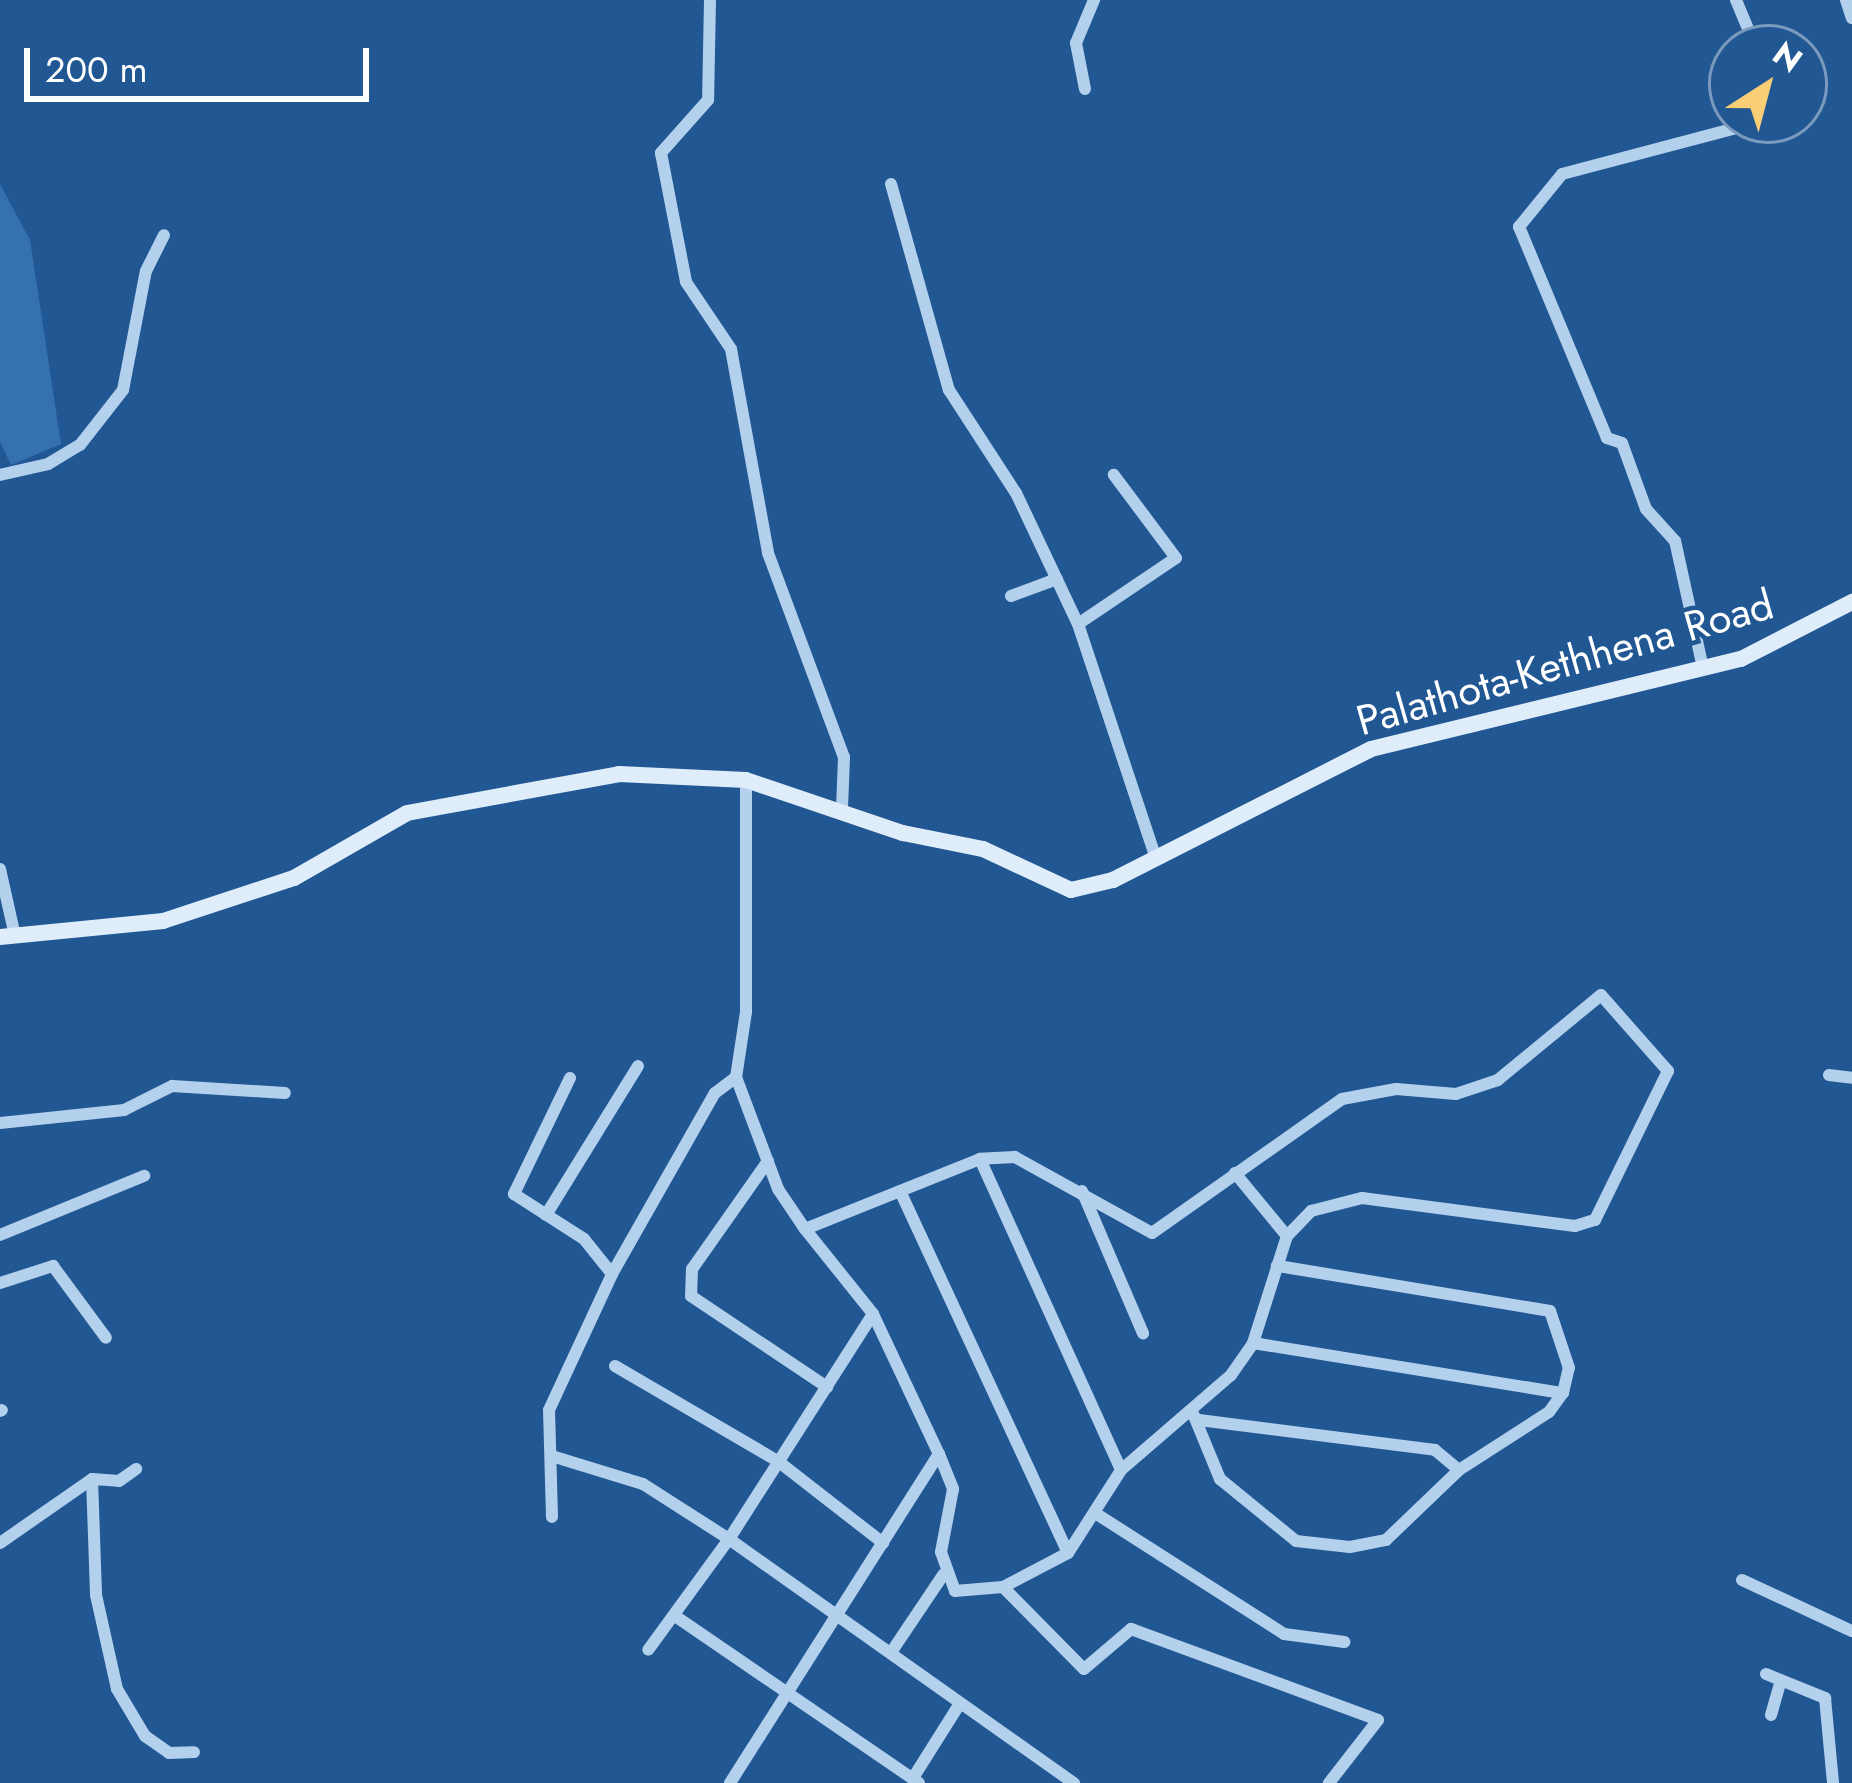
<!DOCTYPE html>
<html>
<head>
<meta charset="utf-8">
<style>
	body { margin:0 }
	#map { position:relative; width:1852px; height:1783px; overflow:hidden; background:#215792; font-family:Jost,sans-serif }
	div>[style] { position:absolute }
	.green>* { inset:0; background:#3571af }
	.street>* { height:12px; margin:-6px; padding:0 6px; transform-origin:6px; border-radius:6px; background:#b3d0ed }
	.secondary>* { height:16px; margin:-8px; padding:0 8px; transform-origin:8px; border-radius:8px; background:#dfecfa }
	span { translate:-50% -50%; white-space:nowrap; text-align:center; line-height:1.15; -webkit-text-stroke:9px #215792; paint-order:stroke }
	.street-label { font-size:42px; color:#fff }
	.north { position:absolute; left:1708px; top:24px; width:120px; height:120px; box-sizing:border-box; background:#215792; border:3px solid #7a9abe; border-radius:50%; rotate:36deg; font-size:33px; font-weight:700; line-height:48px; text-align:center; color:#fff }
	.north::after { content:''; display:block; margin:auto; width:42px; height:54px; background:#f9ce75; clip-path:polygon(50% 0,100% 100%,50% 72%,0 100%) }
	.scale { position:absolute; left:24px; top:48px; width:345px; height:54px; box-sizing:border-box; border:6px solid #fff; border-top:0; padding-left:15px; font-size:36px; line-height:42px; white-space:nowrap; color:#fff; -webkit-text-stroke:9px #215792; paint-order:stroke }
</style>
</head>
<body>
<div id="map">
	<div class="green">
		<i style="clip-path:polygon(0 184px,30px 240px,61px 444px,11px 465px,0 442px)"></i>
	</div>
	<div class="street">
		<i style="left:710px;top:0;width:100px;rotate:91.1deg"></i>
		<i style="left:708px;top:100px;width:71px;rotate:131.6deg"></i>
		<i style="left:661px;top:153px;width:131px;rotate:79deg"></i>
		<i style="left:686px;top:282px;width:81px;rotate:56.1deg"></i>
		<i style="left:731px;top:349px;width:207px;rotate:79.7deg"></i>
		<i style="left:768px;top:553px;width:218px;rotate:69.6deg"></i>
		<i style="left:844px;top:757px;width:53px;rotate:92.2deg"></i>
		<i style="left:1736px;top:0;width:52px;rotate:67.4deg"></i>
		<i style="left:1846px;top:0;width:19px;rotate:72deg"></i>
		<i style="left:1085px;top:89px;width:47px;rotate:-101.1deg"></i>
		<i style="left:1076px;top:43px;width:47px;rotate:-67.3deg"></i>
		<i style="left:891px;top:184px;width:214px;rotate:74.3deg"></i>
		<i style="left:949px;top:390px;width:123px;rotate:57deg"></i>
		<i style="left:1016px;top:493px;width:145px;rotate:64.7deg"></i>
		<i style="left:1078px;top:624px;width:244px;rotate:71.6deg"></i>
		<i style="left:0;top:475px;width:49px;rotate:-12.9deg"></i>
		<i style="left:48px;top:464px;width:37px;rotate:-31deg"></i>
		<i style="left:80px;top:445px;width:70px;rotate:-52deg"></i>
		<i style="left:123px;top:390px;width:121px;rotate:-79.1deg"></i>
		<i style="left:146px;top:271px;width:40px;rotate:-63.4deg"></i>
		<i style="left:1011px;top:596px;width:49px;rotate:-20.3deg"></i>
		<i style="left:1078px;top:624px;width:118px;rotate:-34deg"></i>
		<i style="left:1176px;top:558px;width:104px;rotate:-126.8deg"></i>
		<i style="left:1703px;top:668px;width:130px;rotate:-102.4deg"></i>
		<i style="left:1675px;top:541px;width:43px;rotate:-132.2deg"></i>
		<i style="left:1646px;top:509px;width:70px;rotate:-110deg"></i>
		<i style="left:1622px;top:443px;width:16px;rotate:-162deg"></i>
		<i style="left:1607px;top:438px;width:229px;rotate:-112.6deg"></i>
		<i style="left:1519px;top:227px;width:68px;rotate:-50.9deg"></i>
		<i style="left:1562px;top:174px;width:212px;rotate:-14.8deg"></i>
		<i style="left:746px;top:780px;width:232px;rotate:90deg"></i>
		<i style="left:746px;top:1012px;width:66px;rotate:98.7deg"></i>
		<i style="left:736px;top:1077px;width:120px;rotate:69.4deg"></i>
		<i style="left:778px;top:1189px;width:48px;rotate:56deg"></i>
		<i style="left:805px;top:1229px;width:109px;rotate:51.3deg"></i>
		<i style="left:873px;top:1314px;width:155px;rotate:64.8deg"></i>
		<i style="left:939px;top:1454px;width:38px;rotate:68deg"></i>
		<i style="left:953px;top:1489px;width:64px;rotate:100.8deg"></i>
		<i style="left:941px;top:1552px;width:41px;rotate:70.3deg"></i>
		<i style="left:955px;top:1591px;width:48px;rotate:-4.8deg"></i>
		<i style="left:1003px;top:1587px;width:73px;rotate:-27.6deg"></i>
		<i style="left:1068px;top:1553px;width:98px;rotate:-57.4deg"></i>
		<i style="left:1121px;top:1470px;width:145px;rotate:-40.8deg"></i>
		<i style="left:1231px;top:1375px;width:39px;rotate:-55deg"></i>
		<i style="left:1253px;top:1343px;width:112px;rotate:-72.4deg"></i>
		<i style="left:1287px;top:1236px;width:35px;rotate:-46deg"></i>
		<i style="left:1311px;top:1211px;width:53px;rotate:-14.3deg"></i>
		<i style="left:1362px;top:1198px;width:215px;rotate:7.5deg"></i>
		<i style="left:1575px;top:1226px;width:21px;rotate:-17deg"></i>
		<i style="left:1595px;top:1220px;width:166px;rotate:-63.9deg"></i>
		<i style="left:1668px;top:1071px;width:101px;rotate:-131.4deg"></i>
		<i style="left:1601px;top:995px;width:134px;rotate:140.5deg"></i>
		<i style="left:1498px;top:1080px;width:44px;rotate:161.6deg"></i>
		<i style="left:1456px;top:1094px;width:60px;rotate:-175.2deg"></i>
		<i style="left:1396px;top:1089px;width:55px;rotate:169.5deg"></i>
		<i style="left:1342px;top:1099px;width:232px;rotate:144.8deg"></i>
		<i style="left:1152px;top:1233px;width:157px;rotate:-151deg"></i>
		<i style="left:1015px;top:1157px;width:35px;rotate:177deg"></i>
		<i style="left:980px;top:1159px;width:188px;rotate:158.2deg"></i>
		<i style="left:0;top:869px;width:69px;rotate:77.4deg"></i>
		<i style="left:1829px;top:1075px;width:23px;rotate:7deg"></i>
		<i style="left:570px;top:1078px;width:129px;rotate:115.8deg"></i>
		<i style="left:514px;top:1194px;width:83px;rotate:32.7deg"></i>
		<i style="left:584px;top:1239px;width:45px;rotate:51.3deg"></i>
		<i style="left:0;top:1123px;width:125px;rotate:-6deg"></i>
		<i style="left:124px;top:1110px;width:54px;rotate:-26.6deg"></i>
		<i style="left:172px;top:1086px;width:113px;rotate:3.5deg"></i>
		<i style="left:980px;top:1159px;width:341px;rotate:65.6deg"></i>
		<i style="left:768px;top:1161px;width:132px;rotate:125.1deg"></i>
		<i style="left:692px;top:1269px;width:27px;rotate:92deg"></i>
		<i style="left:691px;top:1296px;width:164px;rotate:33.8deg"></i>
		<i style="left:1235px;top:1173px;width:82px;rotate:50.5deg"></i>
		<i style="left:900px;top:1191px;width:399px;rotate:65.1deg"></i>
		<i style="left:1082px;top:1191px;width:155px;rotate:66.8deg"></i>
		<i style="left:546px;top:1215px;width:175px;rotate:-58.3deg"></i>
		<i style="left:0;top:1235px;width:156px;rotate:-22.3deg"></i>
		<i style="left:0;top:1283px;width:56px;rotate:-17.8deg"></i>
		<i style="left:53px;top:1266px;width:89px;rotate:53.6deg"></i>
		<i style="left:873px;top:1314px;width:267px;rotate:122.6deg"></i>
		<i style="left:729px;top:1539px;width:423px;rotate:35.3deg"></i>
		<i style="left:1253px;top:1343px;width:314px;rotate:9.2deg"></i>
		<i style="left:615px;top:1366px;width:190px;rotate:30.3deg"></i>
		<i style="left:779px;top:1462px;width:132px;rotate:37.9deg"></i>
		<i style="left:0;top:1411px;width:2px;rotate:-27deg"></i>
		<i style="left:1192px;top:1411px;width:74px;rotate:67.6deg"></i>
		<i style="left:1220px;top:1479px;width:98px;rotate:39.2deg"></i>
		<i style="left:1296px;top:1541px;width:54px;rotate:6.3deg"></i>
		<i style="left:1350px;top:1547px;width:37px;rotate:-11deg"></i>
		<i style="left:1386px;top:1540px;width:101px;rotate:-43.8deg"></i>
		<i style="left:1459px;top:1470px;width:107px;rotate:-32.8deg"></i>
		<i style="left:1549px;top:1412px;width:24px;rotate:-54deg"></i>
		<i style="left:1563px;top:1393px;width:26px;rotate:-77deg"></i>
		<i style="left:1569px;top:1368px;width:60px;rotate:-108.4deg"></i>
		<i style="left:1550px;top:1311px;width:277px;rotate:-170.6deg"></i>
		<i style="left:1199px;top:1420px;width:238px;rotate:7.2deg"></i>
		<i style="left:1435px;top:1450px;width:31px;rotate:40deg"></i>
		<i style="left:555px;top:1457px;width:92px;rotate:17.1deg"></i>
		<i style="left:643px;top:1484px;width:102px;rotate:32.6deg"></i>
		<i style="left:729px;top:1539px;width:137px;rotate:126.1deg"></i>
		<i style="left:92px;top:1479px;width:116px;rotate:88deg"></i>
		<i style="left:96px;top:1595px;width:96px;rotate:77.4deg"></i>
		<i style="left:117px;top:1689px;width:55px;rotate:59.2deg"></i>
		<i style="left:145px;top:1736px;width:29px;rotate:35deg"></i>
		<i style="left:169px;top:1753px;width:25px;rotate:-2deg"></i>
		<i style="left:1095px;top:1513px;width:224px;rotate:32.6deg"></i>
		<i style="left:1284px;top:1634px;width:61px;rotate:7.6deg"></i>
		<i style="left:552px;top:1517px;width:107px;rotate:-91.6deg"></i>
		<i style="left:549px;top:1410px;width:150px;rotate:-65.1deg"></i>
		<i style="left:612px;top:1274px;width:208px;rotate:-60.4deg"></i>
		<i style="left:715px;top:1093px;width:26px;rotate:-37deg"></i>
		<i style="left:0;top:1543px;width:112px;rotate:-34.8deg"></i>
		<i style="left:92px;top:1479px;width:27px;rotate:4deg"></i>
		<i style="left:119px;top:1481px;width:21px;rotate:-35deg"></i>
		<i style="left:1742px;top:1580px;width:121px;rotate:24.9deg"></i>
		<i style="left:1003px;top:1587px;width:115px;rotate:45.4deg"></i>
		<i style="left:1084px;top:1669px;width:62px;rotate:-40.4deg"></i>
		<i style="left:1131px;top:1629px;width:263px;rotate:20.2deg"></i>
		<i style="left:1378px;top:1720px;width:80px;rotate:127.9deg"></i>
		<i style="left:678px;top:1618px;width:292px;rotate:34.4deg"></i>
		<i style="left:892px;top:1651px;width:92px;rotate:-56.1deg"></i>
		<i style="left:1766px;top:1674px;width:64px;rotate:22.1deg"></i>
		<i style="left:1825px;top:1698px;width:85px;rotate:84.6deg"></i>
		<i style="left:1771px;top:1715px;width:36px;rotate:-74deg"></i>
		<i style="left:913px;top:1778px;width:83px;rotate:-57.8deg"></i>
		<i style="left:730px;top:1783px;width:390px;rotate:-57.6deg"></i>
	</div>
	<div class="secondary">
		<i style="left:0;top:937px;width:164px;rotate:-5.6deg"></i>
		<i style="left:163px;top:921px;width:138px;rotate:-18.2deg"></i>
		<i style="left:294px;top:878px;width:130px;rotate:-29.9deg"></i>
		<i style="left:407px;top:813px;width:216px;rotate:-10.4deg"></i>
		<i style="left:619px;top:774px;width:127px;rotate:2.7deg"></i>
		<i style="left:746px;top:780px;width:166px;rotate:18.7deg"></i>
		<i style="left:903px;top:833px;width:82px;rotate:11.3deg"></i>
		<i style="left:983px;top:849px;width:97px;rotate:25deg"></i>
		<i style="left:1071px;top:890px;width:43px;rotate:-13.4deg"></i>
		<i style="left:1113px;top:880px;width:289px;rotate:-26.9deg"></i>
		<i style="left:1371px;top:749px;width:381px;rotate:-13.7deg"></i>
		<i style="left:1741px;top:659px;width:125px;rotate:-27.2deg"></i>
	</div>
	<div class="street-label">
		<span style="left:1565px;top:663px;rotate:-16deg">Palathota-Kethhena Road</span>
	</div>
	<div class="north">N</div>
	<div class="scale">200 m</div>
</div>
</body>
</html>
